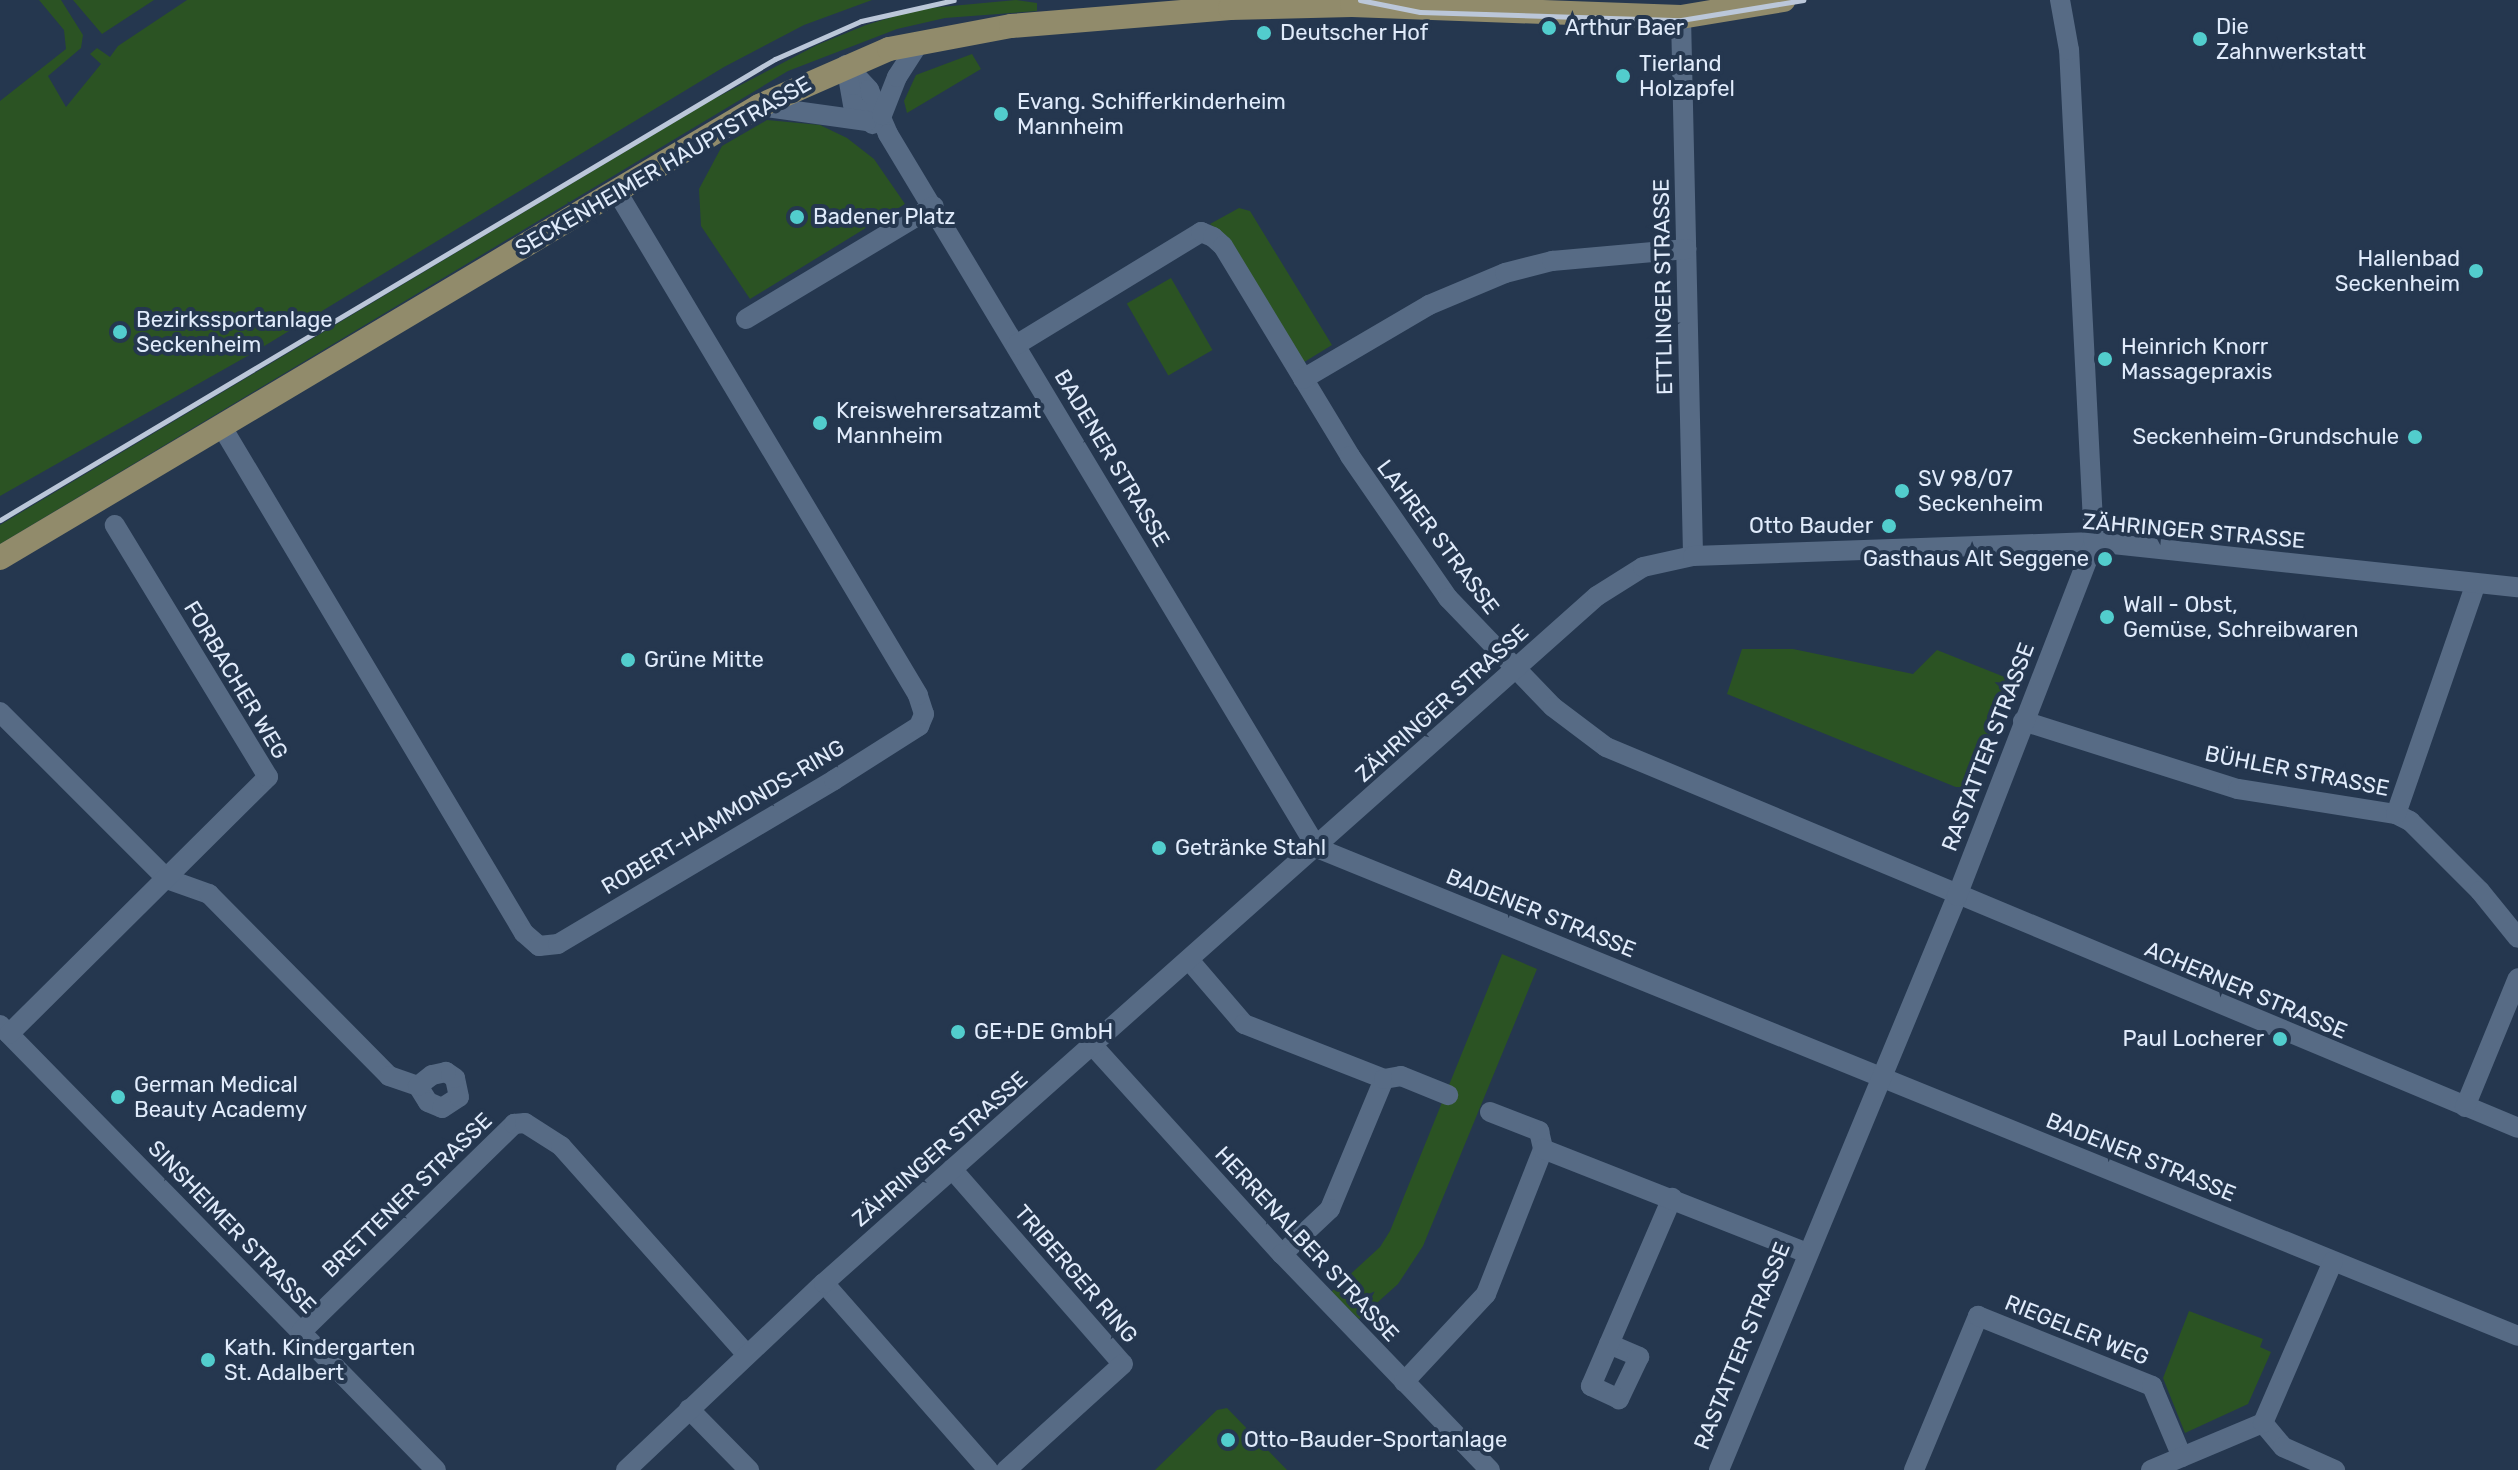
<!DOCTYPE html>
<html>
<head>
<meta charset="utf-8">
<style>
	body { margin:0 }
	#map { position:relative; width:2518px; height:1470px; overflow:hidden; background:#25374f; font-family:Rubik,sans-serif }
	div>[style] { position:absolute }
	.green>* { inset:0; background:#2b5323; transform-origin:0 0 }
	.minor>* { height:20px; margin:-10px; padding:0 10px; transform-origin:10px; border-radius:10px; background:#576b85 }
	.major>* { height:24px; margin:-12px; padding:0 12px; transform-origin:12px; border-radius:12px; background:#918b6b }
	.rail>* { height:5px; margin:-2.5px; padding:0 2.5px; transform-origin:2.5px; border-radius:2.5px; background:#bbc7d9 }
	.dots>* { width:22px; height:22px; translate:-50% -50%; box-sizing:border-box; border:4px solid #25374f; border-radius:50% }
	span { translate:-50% -50%; white-space:nowrap; text-align:center; line-height:1.15; -webkit-text-stroke:8px #25374f; paint-order:stroke }
	.poi-label { font-size:22px; color:#e0ebfb }
	.left { translate:0 -50%; text-align:left }
	.right { translate:-100% -50%; text-align:right }
	.street-label { font-size:22px; color:#e0ebfb }
</style>
</head>
<body>
<div id="map">
	<div class="green">
		<i style="clip-path:polygon(39px 0,61px 0,83px 35px,81px 48px,48px 76px,66px 107px,101px 64px,90px 54px,97px 48px,110px 57px,118px 46px,187px 0,872px 0,804px 25px,724px 67px,251px 354px,0 496px,0 101px,66px 49px,64px 30px)"></i>
		<i style="clip-path:polygon(73px 0,154px 0,102px 34px)"></i>
		<i style="clip-path:polygon(1016px 0,1037px 3px,1037px 11px,945px 18px,897px 29px,788px 71px,0 544px,0 525px,712px 100px,817px 45px,866px 25px,919px 9px)"></i>
		<i style="clip-path:polygon(972px 54px,981px 69px,907px 113px,904px 101px,916px 75px)"></i>
		<i style="clip-path:polygon(767px 120px,820px 125px,847px 138px,874px 159px,905px 204px,750px 299px,701px 226px,699px 189px,722px 146px)"></i>
		<i style="clip-path:polygon(1239px 208px,1250px 211px,1332px 345px,1301px 364px,1223px 234px,1210px 224px)"></i>
		<i style="left:1171px;top:278px;width:83px;height:51px;rotate:60deg"></i>
		<i style="clip-path:polygon(1742px 649px,1793px 649px,1913px 674px,1937px 650px,2012px 680px,1968px 792px,1727px 694px)"></i>
		<i style="clip-path:polygon(1502px 954px,1537px 969px,1423px 1246px,1398px 1284px,1359px 1319px,1331px 1292px,1380px 1247px,1390px 1231px)"></i>
		<i style="clip-path:polygon(2189px 1311px,2263px 1339px,2260px 1347px,2271px 1352px,2248px 1404px,2185px 1433px,2163px 1378px)"></i>
		<i style="clip-path:polygon(1227px 1408px,1287px 1470px,1155px 1470px,1217px 1410px)"></i>
	</div>
	<div class="minor">
		<i style="left:1681px;top:17px;width:539px;rotate:88.72deg"></i>
		<i style="left:846px;top:65px;width:34px;rotate:47deg"></i>
		<i style="left:869px;top:90px;width:48px;rotate:66.6deg"></i>
		<i style="left:888px;top:134px;width:833px;rotate:59deg"></i>
		<i style="left:1317px;top:848px;width:1296px;rotate:22.11deg"></i>
		<i style="left:846px;top:65px;width:40px;rotate:80deg"></i>
		<i style="left:853px;top:104px;width:28px;rotate:46deg"></i>
		<i style="left:759px;top:106px;width:109px;rotate:7.9deg"></i>
		<i style="left:882px;top:115px;width:41px;rotate:-68.5deg"></i>
		<i style="left:897px;top:77px;width:40px;rotate:-57.1deg"></i>
		<i style="left:746px;top:319px;width:219px;rotate:-31deg"></i>
		<i style="left:1016px;top:345px;width:217px;rotate:-31.4deg"></i>
		<i style="left:1201px;top:232px;width:13px;rotate:23deg"></i>
		<i style="left:1213px;top:237px;width:13px;rotate:42deg"></i>
		<i style="left:1223px;top:246px;width:245px;rotate:58.8deg"></i>
		<i style="left:1350px;top:456px;width:173px;rotate:55.4deg"></i>
		<i style="left:1448px;top:598px;width:151px;rotate:46.1deg"></i>
		<i style="left:1553px;top:707px;width:66px;rotate:37deg"></i>
		<i style="left:1606px;top:747px;width:988px;rotate:22.67deg"></i>
		<i style="left:1303px;top:379px;width:146px;rotate:-30.4deg"></i>
		<i style="left:1429px;top:305px;width:82px;rotate:-22.8deg"></i>
		<i style="left:1505px;top:273px;width:49px;rotate:-14.3deg"></i>
		<i style="left:1552px;top:261px;width:135px;rotate:-5.1deg"></i>
		<i style="left:222px;top:427px;width:589px;rotate:59.17deg"></i>
		<i style="left:524px;top:933px;width:20px;rotate:41deg"></i>
		<i style="left:539px;top:946px;width:19px;rotate:-6deg"></i>
		<i style="left:558px;top:944px;width:321px;rotate:-30.7deg"></i>
		<i style="left:834px;top:780px;width:101px;rotate:-32.4deg"></i>
		<i style="left:919px;top:726px;width:13px;rotate:-67deg"></i>
		<i style="left:924px;top:714px;width:20px;rotate:-108deg"></i>
		<i style="left:918px;top:695px;width:588px;rotate:-120.88deg"></i>
		<i style="left:0;top:712px;width:236px;rotate:45deg"></i>
		<i style="left:167px;top:879px;width:45px;rotate:19.7deg"></i>
		<i style="left:209px;top:894px;width:256px;rotate:45.3deg"></i>
		<i style="left:389px;top:1076px;width:31px;rotate:19deg"></i>
		<i style="left:418px;top:1086px;width:19px;rotate:58deg"></i>
		<i style="left:428px;top:1102px;width:15px;rotate:23deg"></i>
		<i style="left:442px;top:1108px;width:20px;rotate:-33deg"></i>
		<i style="left:459px;top:1097px;width:19px;rotate:-102deg"></i>
		<i style="left:455px;top:1078px;width:11px;rotate:-146deg"></i>
		<i style="left:446px;top:1072px;width:14px;rotate:168deg"></i>
		<i style="left:432px;top:1075px;width:18px;rotate:142deg"></i>
		<i style="left:2023px;top:721px;width:225px;rotate:17.6deg"></i>
		<i style="left:2238px;top:789px;width:160px;rotate:9deg"></i>
		<i style="left:2396px;top:814px;width:16px;rotate:27deg"></i>
		<i style="left:2410px;top:821px;width:99px;rotate:45deg"></i>
		<i style="left:2480px;top:891px;width:60px;rotate:51deg"></i>
		<i style="left:2396px;top:814px;width:244px;rotate:-70.9deg"></i>
		<i style="left:1189px;top:960px;width:84px;rotate:49.3deg"></i>
		<i style="left:1244px;top:1024px;width:150px;rotate:21.4deg"></i>
		<i style="left:1384px;top:1079px;width:141px;rotate:112.6deg"></i>
		<i style="left:1330px;top:1209px;width:66px;rotate:136.8deg"></i>
		<i style="left:0;top:1025px;width:623px;rotate:45.59deg"></i>
		<i style="left:9px;top:1034px;width:365px;rotate:-44.8deg"></i>
		<i style="left:268px;top:777px;width:295px;rotate:-121.3deg"></i>
		<i style="left:1094px;top:1047px;width:280px;rotate:47.8deg"></i>
		<i style="left:1282px;top:1254px;width:300px;rotate:46.1deg"></i>
		<i style="left:1384px;top:1079px;width:17px;rotate:-10deg"></i>
		<i style="left:1401px;top:1076px;width:51px;rotate:22deg"></i>
		<i style="left:2465px;top:1107px;width:139px;rotate:-67.7deg"></i>
		<i style="left:1490px;top:1112px;width:53px;rotate:21.2deg"></i>
		<i style="left:1539px;top:1131px;width:18px;rotate:77deg"></i>
		<i style="left:952px;top:1169px;width:259px;rotate:48.8deg"></i>
		<i style="left:1123px;top:1364px;width:158px;rotate:137.8deg"></i>
		<i style="left:824px;top:1283px;width:249px;rotate:48.7deg"></i>
		<i style="left:301px;top:1332px;width:298px;rotate:-44.3deg"></i>
		<i style="left:514px;top:1124px;width:11px;rotate:-5deg"></i>
		<i style="left:525px;top:1123px;width:43px;rotate:32.6deg"></i>
		<i style="left:561px;top:1146px;width:278px;rotate:48.3deg"></i>
		<i style="left:1609px;top:1344px;width:33px;rotate:23deg"></i>
		<i style="left:1639px;top:1357px;width:47px;rotate:115.5deg"></i>
		<i style="left:1619px;top:1399px;width:31px;rotate:-155deg"></i>
		<i style="left:1591px;top:1386px;width:205px;rotate:-66.7deg"></i>
		<i style="left:1404px;top:1382px;width:120px;rotate:-47deg"></i>
		<i style="left:1486px;top:1294px;width:156px;rotate:-68.5deg"></i>
		<i style="left:1543px;top:1149px;width:282px;rotate:21.5deg"></i>
		<i style="left:689px;top:1409px;width:86px;rotate:45.5deg"></i>
		<i style="left:2263px;top:1423px;width:31px;rotate:50deg"></i>
		<i style="left:2283px;top:1447px;width:57px;rotate:23.9deg"></i>
		<i style="left:626px;top:1470px;width:272px;rotate:-43.4deg"></i>
		<i style="left:824px;top:1283px;width:1034px;rotate:-41.63deg"></i>
		<i style="left:1597px;top:596px;width:54px;rotate:-32.2deg"></i>
		<i style="left:1643px;top:567px;width:51px;rotate:-12.4deg"></i>
		<i style="left:1693px;top:556px;width:401px;rotate:-2deg"></i>
		<i style="left:2094px;top:542px;width:426px;rotate:6.1deg"></i>
		<i style="left:1719px;top:1470px;width:621px;rotate:-67.48deg"></i>
		<i style="left:1957px;top:896px;width:380px;rotate:-68.8deg"></i>
		<i style="left:2094px;top:542px;width:493px;rotate:-92.9deg"></i>
		<i style="left:2069px;top:50px;width:51px;rotate:-100.2deg"></i>
		<i style="left:1914px;top:1470px;width:167px;rotate:-67.4deg"></i>
		<i style="left:1978px;top:1316px;width:188px;rotate:21.9deg"></i>
		<i style="left:2152px;top:1386px;width:77px;rotate:67.1deg"></i>
		<i style="left:2151px;top:1470px;width:121px;rotate:-22.8deg"></i>
		<i style="left:2263px;top:1423px;width:176px;rotate:-66.6deg"></i>
	</div>
	<div class="major">
		<i style="left:0;top:558px;width:883px;rotate:-30.77deg"></i>
		<i style="left:759px;top:106px;width:142px;rotate:-23.7deg"></i>
		<i style="left:889px;top:49px;width:124px;rotate:-10.7deg"></i>
		<i style="left:1011px;top:26px;width:220px;rotate:-4.7deg"></i>
		<i style="left:1230px;top:8px;width:122px;rotate:-1.4deg"></i>
		<i style="left:1352px;top:5px;width:329px;rotate:2.1deg"></i>
		<i style="left:1681px;top:17px;width:104px;rotate:-9.4deg"></i>
	</div>
	<div class="rail">
		<i style="left:1360px;top:0;width:61px;rotate:11.3deg"></i>
		<i style="left:1420px;top:12px;width:261px;rotate:1.8deg"></i>
		<i style="left:1681px;top:20px;width:124px;rotate:-9.3deg"></i>
		<i style="left:0;top:520px;width:902px;rotate:-30.75deg"></i>
		<i style="left:775px;top:59px;width:94px;rotate:-23.8deg"></i>
		<i style="left:861px;top:21px;width:95px;rotate:-12.7deg"></i>
	</div>
	<div class="dots">
		<i style="left:1549px;top:28px;background:#52cdcd"></i>
		<i style="left:1264px;top:33px;background:#52cdcd"></i>
		<i style="left:2200px;top:39px;background:#52cdcd"></i>
		<i style="left:1623px;top:76px;background:#52cdcd"></i>
		<i style="left:1001px;top:114px;background:#52cdcd"></i>
		<i style="left:797px;top:217px;background:#52cdcd"></i>
		<i style="left:2476px;top:271px;background:#52cdcd"></i>
		<i style="left:120px;top:332px;background:#52cdcd"></i>
		<i style="left:2105px;top:359px;background:#52cdcd"></i>
		<i style="left:820px;top:423px;background:#52cdcd"></i>
		<i style="left:2415px;top:437px;background:#52cdcd"></i>
		<i style="left:1902px;top:491px;background:#52cdcd"></i>
		<i style="left:1889px;top:526px;background:#52cdcd"></i>
		<i style="left:2105px;top:559px;background:#52cdcd"></i>
		<i style="left:2107px;top:617px;background:#52cdcd"></i>
		<i style="left:628px;top:660px;background:#52cdcd"></i>
		<i style="left:1159px;top:848px;background:#52cdcd"></i>
		<i style="left:958px;top:1032px;background:#52cdcd"></i>
		<i style="left:2280px;top:1039px;background:#52cdcd"></i>
		<i style="left:118px;top:1097px;background:#52cdcd"></i>
		<i style="left:208px;top:1360px;background:#52cdcd"></i>
		<i style="left:1228px;top:1440px;background:#52cdcd"></i>
	</div>
	<div class="poi-label">
		<span class="left" style="left:2216px;top:39px">Die<br>Zahnwerkstatt</span>
		<span class="left" style="left:1565px;top:28px">Arthur Baer</span>
		<span class="left" style="left:1280px;top:33px">Deutscher Hof</span>
		<span class="left" style="left:1639px;top:76px">Tierland<br>Holzapfel</span>
		<span class="left" style="left:1017px;top:114px">Evang. Schifferkinderheim<br>Mannheim</span>
		<span class="left" style="left:813px;top:217px">Badener Platz</span>
		<span class="right" style="left:2460px;top:271px">Hallenbad<br>Seckenheim</span>
		<span class="left" style="left:136px;top:332px">Bezirkssportanlage<br>Seckenheim</span>
		<span class="left" style="left:2121px;top:359px">Heinrich Knorr<br>Massagepraxis</span>
		<span class="left" style="left:836px;top:423px">Kreiswehrersatzamt<br>Mannheim</span>
		<span class="right" style="left:2399px;top:437px">Seckenheim-Grundschule</span>
		<span class="left" style="left:1918px;top:491px">SV 98/07<br>Seckenheim</span>
		<span class="right" style="left:1873px;top:526px">Otto Bauder</span>
		<span class="right" style="left:2089px;top:559px">Gasthaus Alt Seggene</span>
		<span class="left" style="left:2123px;top:617px">Wall - Obst,<br>Gemüse, Schreibwaren</span>
		<span class="left" style="left:644px;top:660px">Grüne Mitte</span>
		<span class="left" style="left:1175px;top:848px">Getränke Stahl</span>
		<span class="left" style="left:974px;top:1032px">GE+DE GmbH</span>
		<span class="right" style="left:2264px;top:1039px">Paul Locherer</span>
		<span class="left" style="left:134px;top:1097px">German Medical<br>Beauty Academy</span>
		<span class="left" style="left:224px;top:1360px">Kath. Kindergarten<br>St. Adalbert</span>
		<span class="left" style="left:1244px;top:1440px">Otto-Bauder-Sportanlage</span>
	</div>
	<div class="street-label">
		<span style="left:663px;top:166px;rotate:-30deg">SECKENHEIMER HAUPTSTRASSE</span>
		<span style="left:1663px;top:287px;rotate:-91deg">ETTLINGER STRASSE</span>
		<span style="left:1112px;top:458px;rotate:59deg">BADENER STRASSE</span>
		<span style="left:2194px;top:531px;rotate:5deg">ZÄHRINGER STRASSE</span>
		<span style="left:1438px;top:537px;rotate:53deg">LAHRER STRASSE</span>
		<span style="left:236px;top:680px;rotate:59deg">FORBACHER WEG</span>
		<span style="left:1442px;top:703px;rotate:-42deg">ZÄHRINGER STRASSE</span>
		<span style="left:1988px;top:747px;rotate:-69deg">RASTATTER STRASSE</span>
		<span style="left:2297px;top:771px;rotate:11deg">BÜHLER STRASSE</span>
		<span style="left:723px;top:817px;rotate:-31deg">ROBERT-HAMMONDS-RING</span>
		<span style="left:1541px;top:913px;rotate:22deg">BADENER STRASSE</span>
		<span style="left:2246px;top:990px;rotate:23deg">ACHERNER STRASSE</span>
		<span style="left:940px;top:1149px;rotate:-41deg">ZÄHRINGER STRASSE</span>
		<span style="left:2141px;top:1157px;rotate:22deg">BADENER STRASSE</span>
		<span style="left:407px;top:1195px;rotate:-44deg">BRETTENER STRASSE</span>
		<span style="left:232px;top:1227px;rotate:46deg">SINSHEIMER STRASSE</span>
		<span style="left:1307px;top:1244px;rotate:47deg">HERRENALBER STRASSE</span>
		<span style="left:1076px;top:1274px;rotate:49deg">TRIBERGER RING</span>
		<span style="left:2077px;top:1330px;rotate:22deg">RIEGELER WEG</span>
		<span style="left:1742px;top:1346px;rotate:-68deg">RASTATTER STRASSE</span>
	</div>
</div>
</body>
</html>
